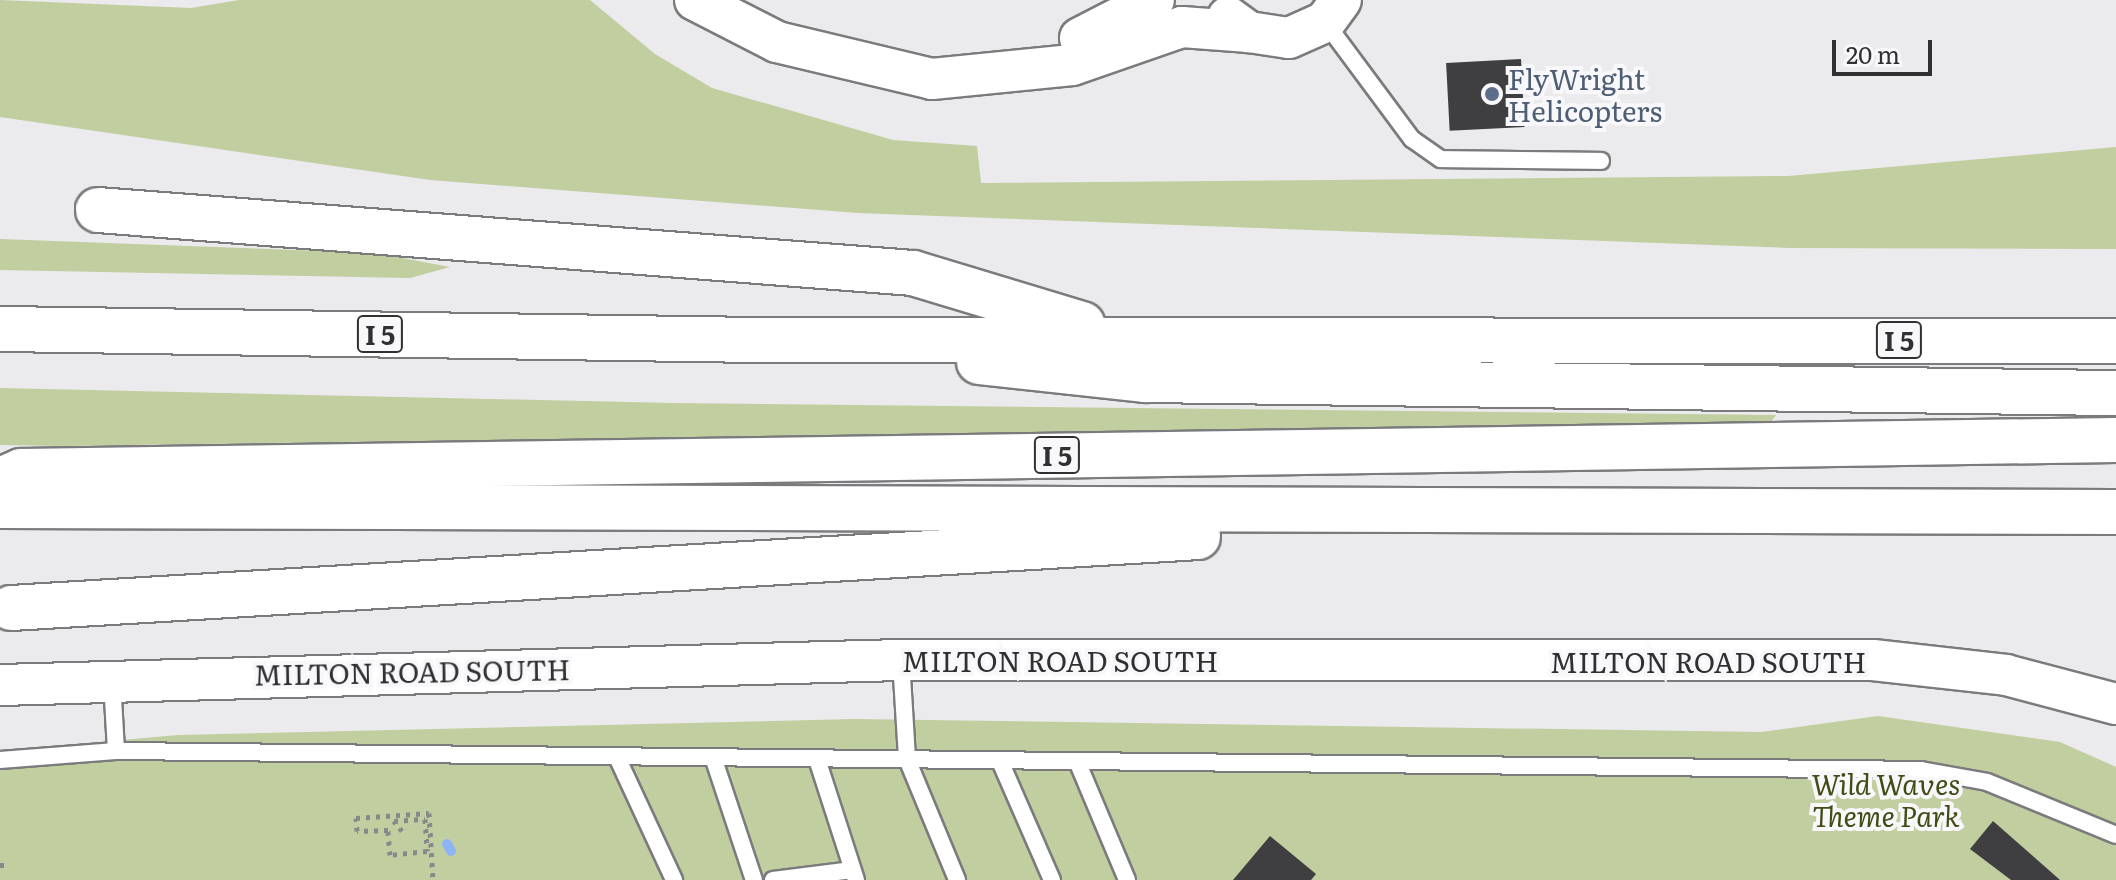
<!DOCTYPE html>
<html>
<head>
<meta charset="utf-8">
<style>
	body { margin:0 }
	#map { position:relative; width:2116px; height:880px; overflow:hidden; background:#ebeaed; font-family:Literata,serif }
	div>[style] { position:absolute }
	.green>* { inset:0; background:#c1ce9f }
	.stream>* { height:10px; margin:-5px; padding:0 5px; transform-origin:5px; border-radius:5px; background:#8db4f3 }
	.building>* { inset:0; background:#3f3e40; transform-origin:0 0 }
	.path>* { height:5px; margin-top:-2.5px; transform-origin:0; background:repeating-linear-gradient(90deg,#89898b 0 4px,transparent 0 10px) }
	.roads { filter:drop-shadow(2px 0 #7b7b7d) drop-shadow(-2px 0 #7b7b7d) drop-shadow(0 2px #7b7b7d) drop-shadow(0 -2px #7b7b7d) }
	.service>* { height:16px; margin:-8px; padding:0 8px; transform-origin:8px; border-radius:8px; background:#fff }
	.tertiary>* { height:40px; margin:-20px; padding:0 20px; transform-origin:20px; border-radius:20px; background:#fff }
	.motorway>* { height:44px; margin:-22px; padding:0 22px; transform-origin:22px; border-radius:22px; background:#fff }
	.dots>* { width:22px; height:22px; translate:-50% -50%; box-sizing:border-box; border:4px solid #f8f8fb; border-radius:50% }
	span { translate:-50% -50%; white-space:nowrap; text-align:center; line-height:1.15; -webkit-text-stroke:8px #f8f8fb; paint-order:stroke }
	.shield-label span { padding:2px 6px; background:#f8f8fb; border:2px solid; border-radius:6px; -webkit-text-stroke-width:0 }
	.shield-label { font-size:26px; color:#303031; font-weight:700 }
	.service-label { font-size:28px; color:#4e5e75 }
	.left { translate:0 -50%; text-align:left }
	.street-label { font-size:28px; color:#303031 }
	.park-label { font-size:28px; color:#414d16; font-style:italic }
	.scale { position:absolute; left:1832px; top:40px; width:100px; height:36px; box-sizing:border-box; border:4px solid #303031; border-top:0; padding-left:10px; font-size:24px; line-height:28px; white-space:nowrap; color:#303031; -webkit-text-stroke:6px #f8f8fb; paint-order:stroke }
</style>
</head>
<body>
<div id="map">
	<div class="green">
		<i style="clip-path:polygon(0 0,191px 8px,239px 0,590px 0,655px 54px,712px 88px,893px 140px,977px 146px,981px 183px,1788px 176px,2116px 147px,2116px 249px,1790px 248px,858px 213px,430px 180px,0 117px)"></i>
		<i style="clip-path:polygon(0 239px,376px 253px,450px 267px,410px 278px,0 270px)"></i>
		<i style="clip-path:polygon(0 388px,672px 403px,1776px 415px,1771px 422px,64px 446px,0 445px)"></i>
		<i style="clip-path:polygon(1878px 716px,2060px 742px,2116px 767px,2116px 880px,0 880px,0 751px,178px 735px,855px 719px,1761px 732px)"></i>
	</div>
	<div class="stream">
		<i style="left:447px;top:844px;width:8px;rotate:60deg"></i>
	</div>
	<div class="building">
		<i style="left:1521px;top:59px;width:68px;height:75px;rotate:87deg"></i>
		<i style="clip-path:polygon(1993px 821px,2060px 880px,2011px 880px,1970px 849px)"></i>
		<i style="clip-path:polygon(1270px 836px,1316px 874px,1311px 880px,1233px 880px)"></i>
	</div>
	<div class="path">
		<i style="left:402px;top:831px;width:13px;rotate:-129deg"></i>
		<i style="left:394px;top:821px;width:31px;rotate:-4deg"></i>
		<i style="left:425px;top:819px;width:32px;rotate:86deg"></i>
		<i style="left:427px;top:851px;width:37px;rotate:174deg"></i>
		<i style="left:390px;top:855px;width:25px;rotate:-95deg"></i>
		<i style="left:388px;top:830px;width:31px;rotate:178deg"></i>
		<i style="left:357px;top:831px;width:13px;rotate:-94deg"></i>
		<i style="left:356px;top:818px;width:73px;rotate:-3.9deg"></i>
		<i style="left:429px;top:813px;width:67px;rotate:86.6deg"></i>
		<i style="left:0;top:865px;width:8px"></i>
	</div>
	<div class="roads">
		<div class="service">
			<i style="left:1325px;top:22px;width:146px;rotate:53.4deg"></i>
			<i style="left:1412px;top:139px;width:35px;rotate:35deg"></i>
			<i style="left:1441px;top:159px;width:160px;rotate:0.7deg"></i>
			<i style="left:901px;top:660px;width:99px;rotate:86.5deg"></i>
			<i style="left:907px;top:759px;width:131px;rotate:67.5deg"></i>
			<i style="left:112px;top:681px;width:70px;rotate:86.7deg"></i>
			<i style="left:617px;top:757px;width:136px;rotate:65.1deg"></i>
			<i style="left:713px;top:757px;width:130px;rotate:71.6deg"></i>
			<i style="left:817px;top:759px;width:127px;rotate:72.1deg"></i>
			<i style="left:0;top:760px;width:116px;rotate:-4.4deg"></i>
			<i style="left:116px;top:751px;width:1805px;rotate:0.6deg"></i>
			<i style="left:1921px;top:770px;width:67px;rotate:10.3deg"></i>
			<i style="left:1987px;top:782px;width:139px;rotate:22.3deg"></i>
			<i style="left:1000px;top:761px;width:130px;rotate:66.4deg"></i>
			<i style="left:1077px;top:761px;width:129px;rotate:67.2deg"></i>
			<i style="left:773px;top:880px;width:80px;rotate:-7.2deg"></i>
		</div>
		<div class="tertiary">
			<i style="left:695px;top:0;width:92px;rotate:27.1deg"></i>
			<i style="left:777px;top:42px;width:159px;rotate:13.4deg"></i>
			<i style="left:932px;top:79px;width:141px;rotate:-5.7deg"></i>
			<i style="left:1072px;top:65px;width:116px;rotate:-19.1deg"></i>
			<i style="left:1182px;top:27px;width:67px;rotate:4.3deg"></i>
			<i style="left:1228px;top:17px;width:26px;rotate:36deg"></i>
			<i style="left:1249px;top:32px;width:40px;rotate:8.5deg"></i>
			<i style="left:1289px;top:38px;width:39px;rotate:-24deg"></i>
			<i style="left:1325px;top:22px;width:27px;rotate:-54deg"></i>
			<i style="left:1080px;top:38px;width:83px;rotate:-27.2deg"></i>
			<i style="left:0;top:685px;width:901px;rotate:-1.59deg"></i>
			<i style="left:901px;top:660px;width:972px"></i>
			<i style="left:1873px;top:660px;width:134px;rotate:6.4deg"></i>
			<i style="left:2006px;top:675px;width:114px;rotate:14.8deg"></i>
		</div>
		<div class="motorway">
			<i style="left:98px;top:210px;width:817px;rotate:4.42deg"></i>
			<i style="left:913px;top:273px;width:177px;rotate:16.8deg"></i>
			<i style="left:0;top:329px;width:760px;rotate:0.83deg"></i>
			<i style="left:760px;top:340px;width:1356px;rotate:0.04deg"></i>
			<i style="left:979px;top:362px;width:167px;rotate:6.2deg"></i>
			<i style="left:1145px;top:380px;width:971px;rotate:0.77deg"></i>
			<i style="left:0;top:480px;width:23px;rotate:-23deg"></i>
			<i style="left:21px;top:471px;width:2095px;rotate:-0.85deg"></i>
			<i style="left:0;top:506px;width:2116px;rotate:0.16deg"></i>
			<i style="left:11px;top:608px;width:1189px;rotate:-3.42deg"></i>
		</div>
	</div>
	<div class="dots">
		<i style="left:1492px;top:94px;background:#5c6f8a"></i>
	</div>
	<div class="shield-label">
		<span style="left:380px;top:334px">I 5</span>
		<span style="left:1899px;top:340px">I 5</span>
		<span style="left:1057px;top:455px">I 5</span>
	</div>
	<div class="service-label">
		<span class="left" style="left:1508px;top:94px">FlyWright<br>Helicopters</span>
	</div>
	<div class="street-label">
		<span style="left:1060px;top:660px">MILTON ROAD SOUTH</span>
		<span style="left:1708px;top:661px">MILTON ROAD SOUTH</span>
		<span style="left:412px;top:671px;rotate:-1deg">MILTON ROAD SOUTH</span>
	</div>
	<div class="park-label">
		<span style="left:1886px;top:799px">Wild Waves<br>Theme Park</span>
	</div>
	<div class="scale">20 m</div>
</div>
</body>
</html>
